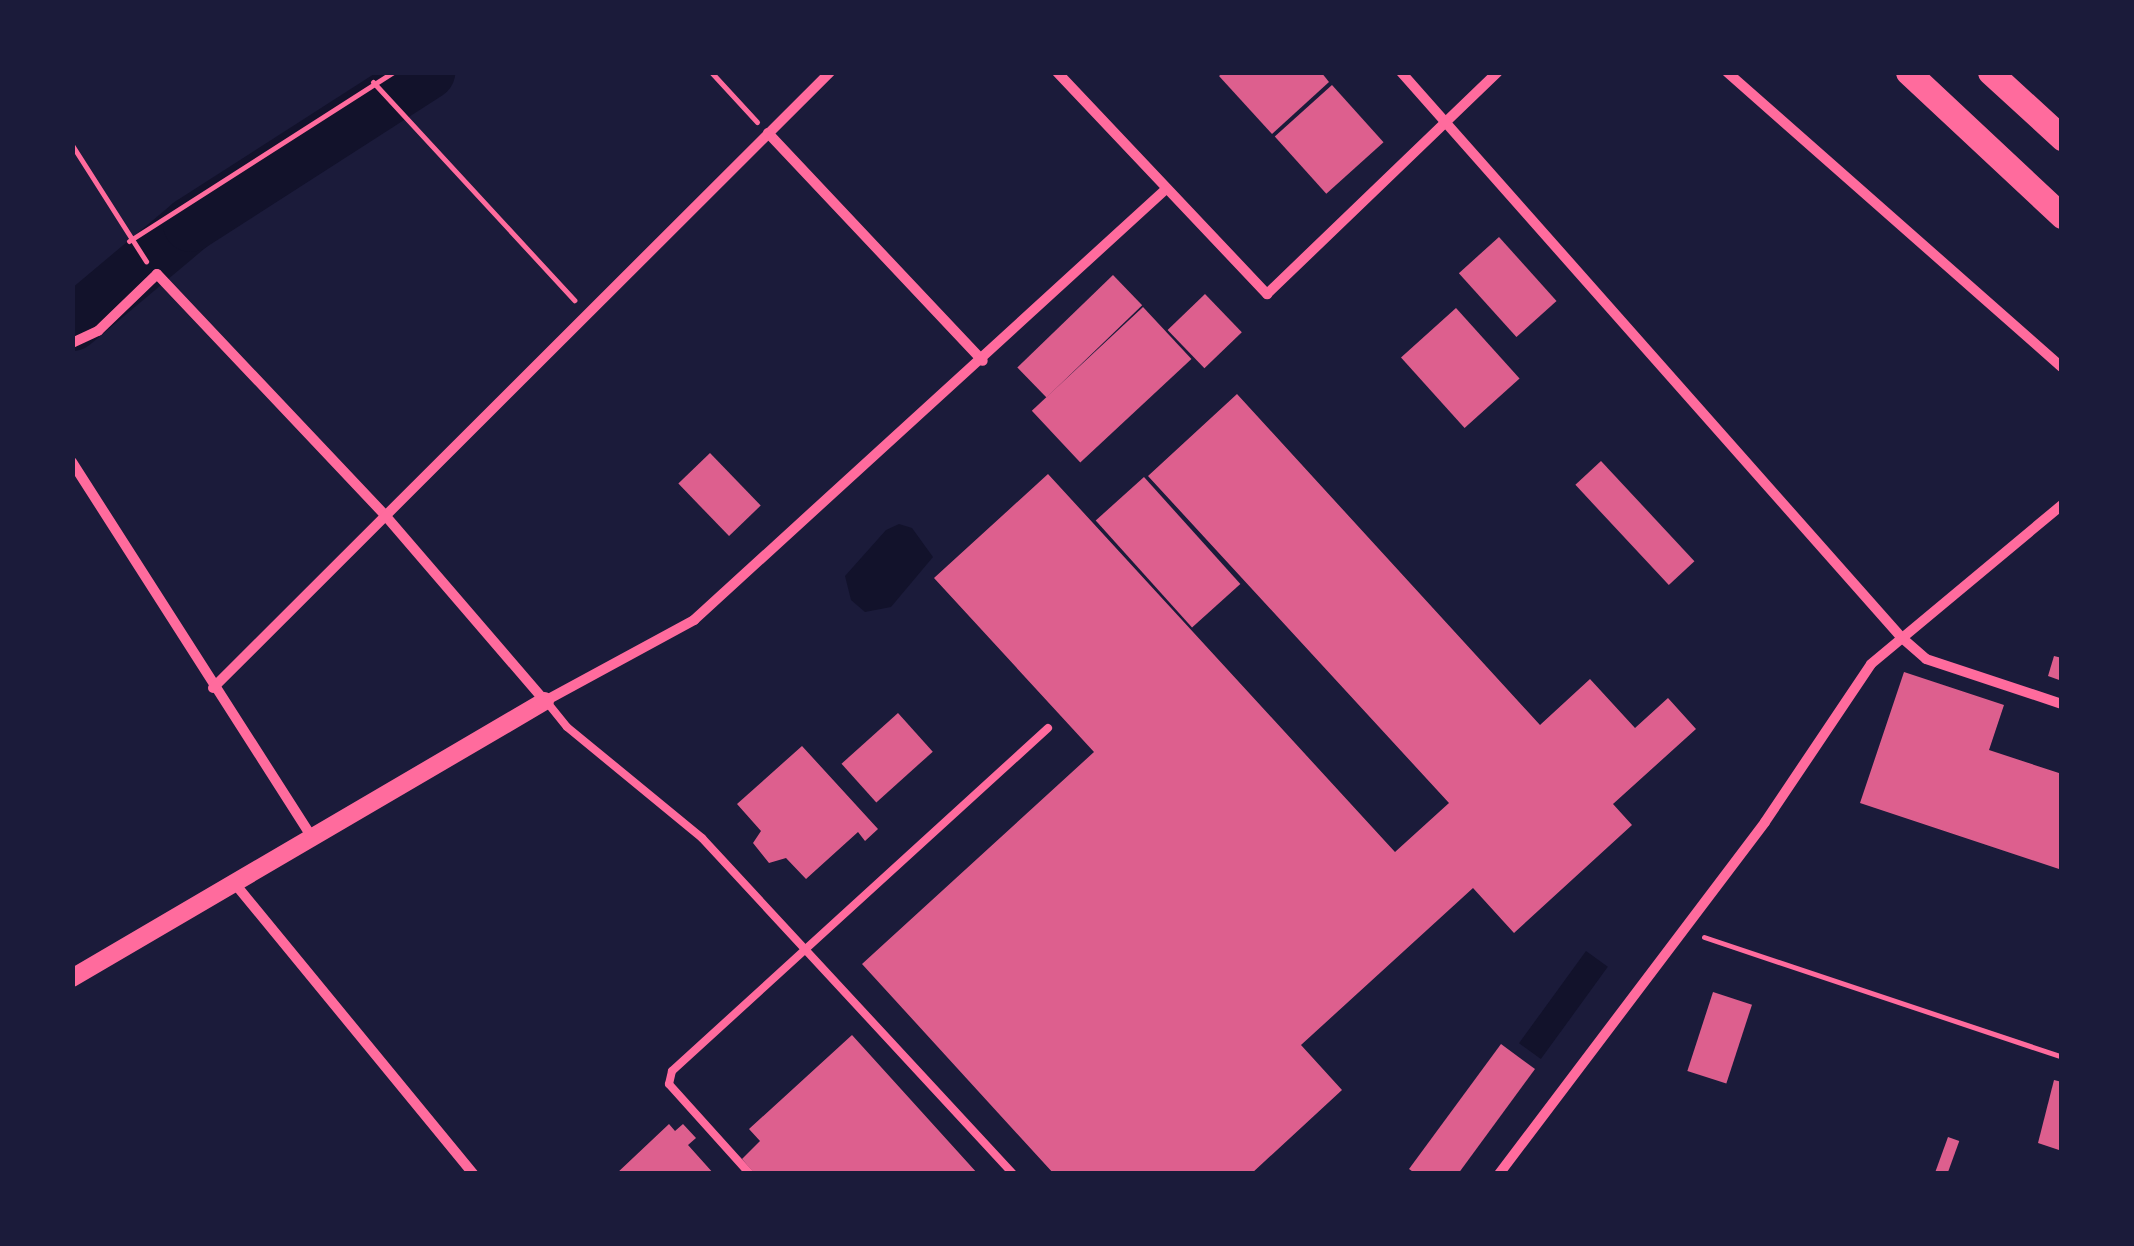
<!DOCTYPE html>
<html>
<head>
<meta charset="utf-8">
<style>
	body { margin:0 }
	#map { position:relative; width:2134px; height:1246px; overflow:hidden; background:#1b1b3a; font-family:"Zilla Slab",serif }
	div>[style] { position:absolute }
	.water>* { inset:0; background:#12122b; transform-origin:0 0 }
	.river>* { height:55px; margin:-27.5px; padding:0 27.5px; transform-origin:27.5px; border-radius:27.5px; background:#12122b }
	.building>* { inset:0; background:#dd5f8e; transform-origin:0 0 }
	.path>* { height:5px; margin:-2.5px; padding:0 2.5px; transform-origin:2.5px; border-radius:2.5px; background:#ff6b9d }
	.service>* { height:8px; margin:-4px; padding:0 4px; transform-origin:4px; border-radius:4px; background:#ff6b9d }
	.minor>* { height:10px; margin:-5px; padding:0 5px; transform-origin:5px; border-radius:5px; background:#ff6b9d }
	.tertiary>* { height:18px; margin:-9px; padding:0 9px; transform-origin:9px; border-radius:9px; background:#ff6b9d }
	.motorway>* { height:25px; margin:-12.5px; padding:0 12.5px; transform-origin:12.5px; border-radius:12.5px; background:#ff6b9d }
	span { translate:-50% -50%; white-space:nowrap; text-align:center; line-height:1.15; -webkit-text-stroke:10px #1b1b3a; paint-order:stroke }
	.frame { position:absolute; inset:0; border:75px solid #1b1b3a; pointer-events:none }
</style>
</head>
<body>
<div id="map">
	<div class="water">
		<i style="clip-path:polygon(899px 524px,912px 528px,933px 557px,891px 607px,865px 612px,851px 600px,845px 576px,886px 530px)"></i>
		<i style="left:1586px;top:951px;width:27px;height:114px;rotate:36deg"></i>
	</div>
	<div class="river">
		<i style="left:72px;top:323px;width:154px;rotate:-40deg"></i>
		<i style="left:190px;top:224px;width:282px;rotate:-32.7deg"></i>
	</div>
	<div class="building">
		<i style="clip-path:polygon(1224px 72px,1321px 72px,1329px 82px,1272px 134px,1219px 76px)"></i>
		<i style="left:1332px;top:85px;width:77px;height:77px;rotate:48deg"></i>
		<i style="left:1499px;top:237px;width:86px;height:54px;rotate:48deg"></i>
		<i style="left:1113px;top:275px;width:42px;height:133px;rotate:46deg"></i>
		<i style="left:1205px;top:294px;width:53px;height:52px;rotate:46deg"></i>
		<i style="left:1143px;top:307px;width:71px;height:152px;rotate:47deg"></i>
		<i style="left:1456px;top:308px;width:95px;height:74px;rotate:48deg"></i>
		<i style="clip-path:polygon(1237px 394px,1540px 725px,1590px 679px,1635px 728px,1668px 698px,1696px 729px,1613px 804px,1632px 825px,1514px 933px,1473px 888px,1301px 1045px,1342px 1090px,1251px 1174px,1054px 1174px,862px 964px,1094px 752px,934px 578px,1048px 474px,1395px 852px,1449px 803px,1148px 476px)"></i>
		<i style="left:710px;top:453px;width:73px;height:44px;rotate:46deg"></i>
		<i style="left:1601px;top:461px;width:137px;height:35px;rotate:47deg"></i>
		<i style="left:1144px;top:477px;width:144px;height:65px;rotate:48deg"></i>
		<i style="clip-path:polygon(2054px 656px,2062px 658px,2062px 681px,2048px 676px)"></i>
		<i style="clip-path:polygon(1904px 672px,2004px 705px,1989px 750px,2062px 774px,2062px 870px,1860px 803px)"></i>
		<i style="left:898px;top:713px;width:52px;height:76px;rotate:48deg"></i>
		<i style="clip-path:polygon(802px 746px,878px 829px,865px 841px,858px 832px,806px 879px,786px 858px,769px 863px,753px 843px,761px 831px,737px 804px)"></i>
		<i style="left:1713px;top:992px;width:41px;height:83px;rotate:18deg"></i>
		<i style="clip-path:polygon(852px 1035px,978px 1174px,755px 1174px,742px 1159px,760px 1141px,749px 1129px)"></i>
		<i style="clip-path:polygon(1501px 1044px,1535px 1069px,1458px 1174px,1416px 1174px,1409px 1169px)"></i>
		<i style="clip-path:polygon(2054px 1080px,2062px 1082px,2062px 1151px,2038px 1143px)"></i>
		<i style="clip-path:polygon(669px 1124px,675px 1131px,683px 1124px,696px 1138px,688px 1145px,714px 1174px,616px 1174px)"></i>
		<i style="left:1948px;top:1137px;width:12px;height:39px;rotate:20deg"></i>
	</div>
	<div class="path">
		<i style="left:711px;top:72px;width:68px;rotate:47.4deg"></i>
		<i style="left:373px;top:82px;width:297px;rotate:47.3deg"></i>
		<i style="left:72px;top:145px;width:138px;rotate:57.5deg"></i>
		<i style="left:129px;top:241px;width:313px;rotate:-32.6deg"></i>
		<i style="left:1704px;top:937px;width:378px;rotate:18.5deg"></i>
	</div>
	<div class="service">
		<i style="left:546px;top:701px;width:33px;rotate:51deg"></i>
		<i style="left:567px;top:727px;width:175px;rotate:39.4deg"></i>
		<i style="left:702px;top:838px;width:458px;rotate:47.2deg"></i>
		<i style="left:750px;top:1174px;width:121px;rotate:-132deg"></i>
		<i style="left:669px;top:1084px;width:13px;rotate:-77deg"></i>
		<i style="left:672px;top:1071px;width:509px;rotate:-42.37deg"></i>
	</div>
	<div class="minor">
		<i style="left:1057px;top:72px;width:306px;rotate:46.6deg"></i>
		<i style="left:1267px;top:294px;width:320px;rotate:-43.9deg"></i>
		<i style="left:1401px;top:72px;width:754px;rotate:48.49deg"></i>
		<i style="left:1901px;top:637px;width:33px;rotate:41deg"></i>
		<i style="left:1926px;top:659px;width:143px;rotate:18.3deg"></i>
		<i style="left:1727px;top:72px;width:446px;rotate:41.4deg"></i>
		<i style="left:768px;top:133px;width:313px;rotate:46.7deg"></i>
		<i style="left:72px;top:343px;width:29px;rotate:-25deg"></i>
		<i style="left:98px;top:331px;width:82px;rotate:-44deg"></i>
		<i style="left:157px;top:274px;width:330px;rotate:46.6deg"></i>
		<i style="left:384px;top:514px;width:247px;rotate:49.3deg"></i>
		<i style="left:545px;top:701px;width:170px;rotate:-28.5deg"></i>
		<i style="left:694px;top:620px;width:639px;rotate:-42.4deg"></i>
		<i style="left:72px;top:462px;width:443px;rotate:57.4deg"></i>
		<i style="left:213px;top:688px;width:872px;rotate:-44.95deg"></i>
		<i style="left:236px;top:885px;width:374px;rotate:50.6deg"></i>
		<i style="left:1499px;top:1174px;width:441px;rotate:-52.9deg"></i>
		<i style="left:1765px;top:822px;width:190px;rotate:-56.1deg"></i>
		<i style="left:1871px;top:664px;width:249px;rotate:-39.8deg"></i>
	</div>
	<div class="tertiary">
		<i style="left:72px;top:978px;width:548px;rotate:-30.35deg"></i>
	</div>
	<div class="motorway">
		<i style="left:1908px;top:72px;width:211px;rotate:43.1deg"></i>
		<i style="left:1990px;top:72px;width:98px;rotate:42.5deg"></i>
	</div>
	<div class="frame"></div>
</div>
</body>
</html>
